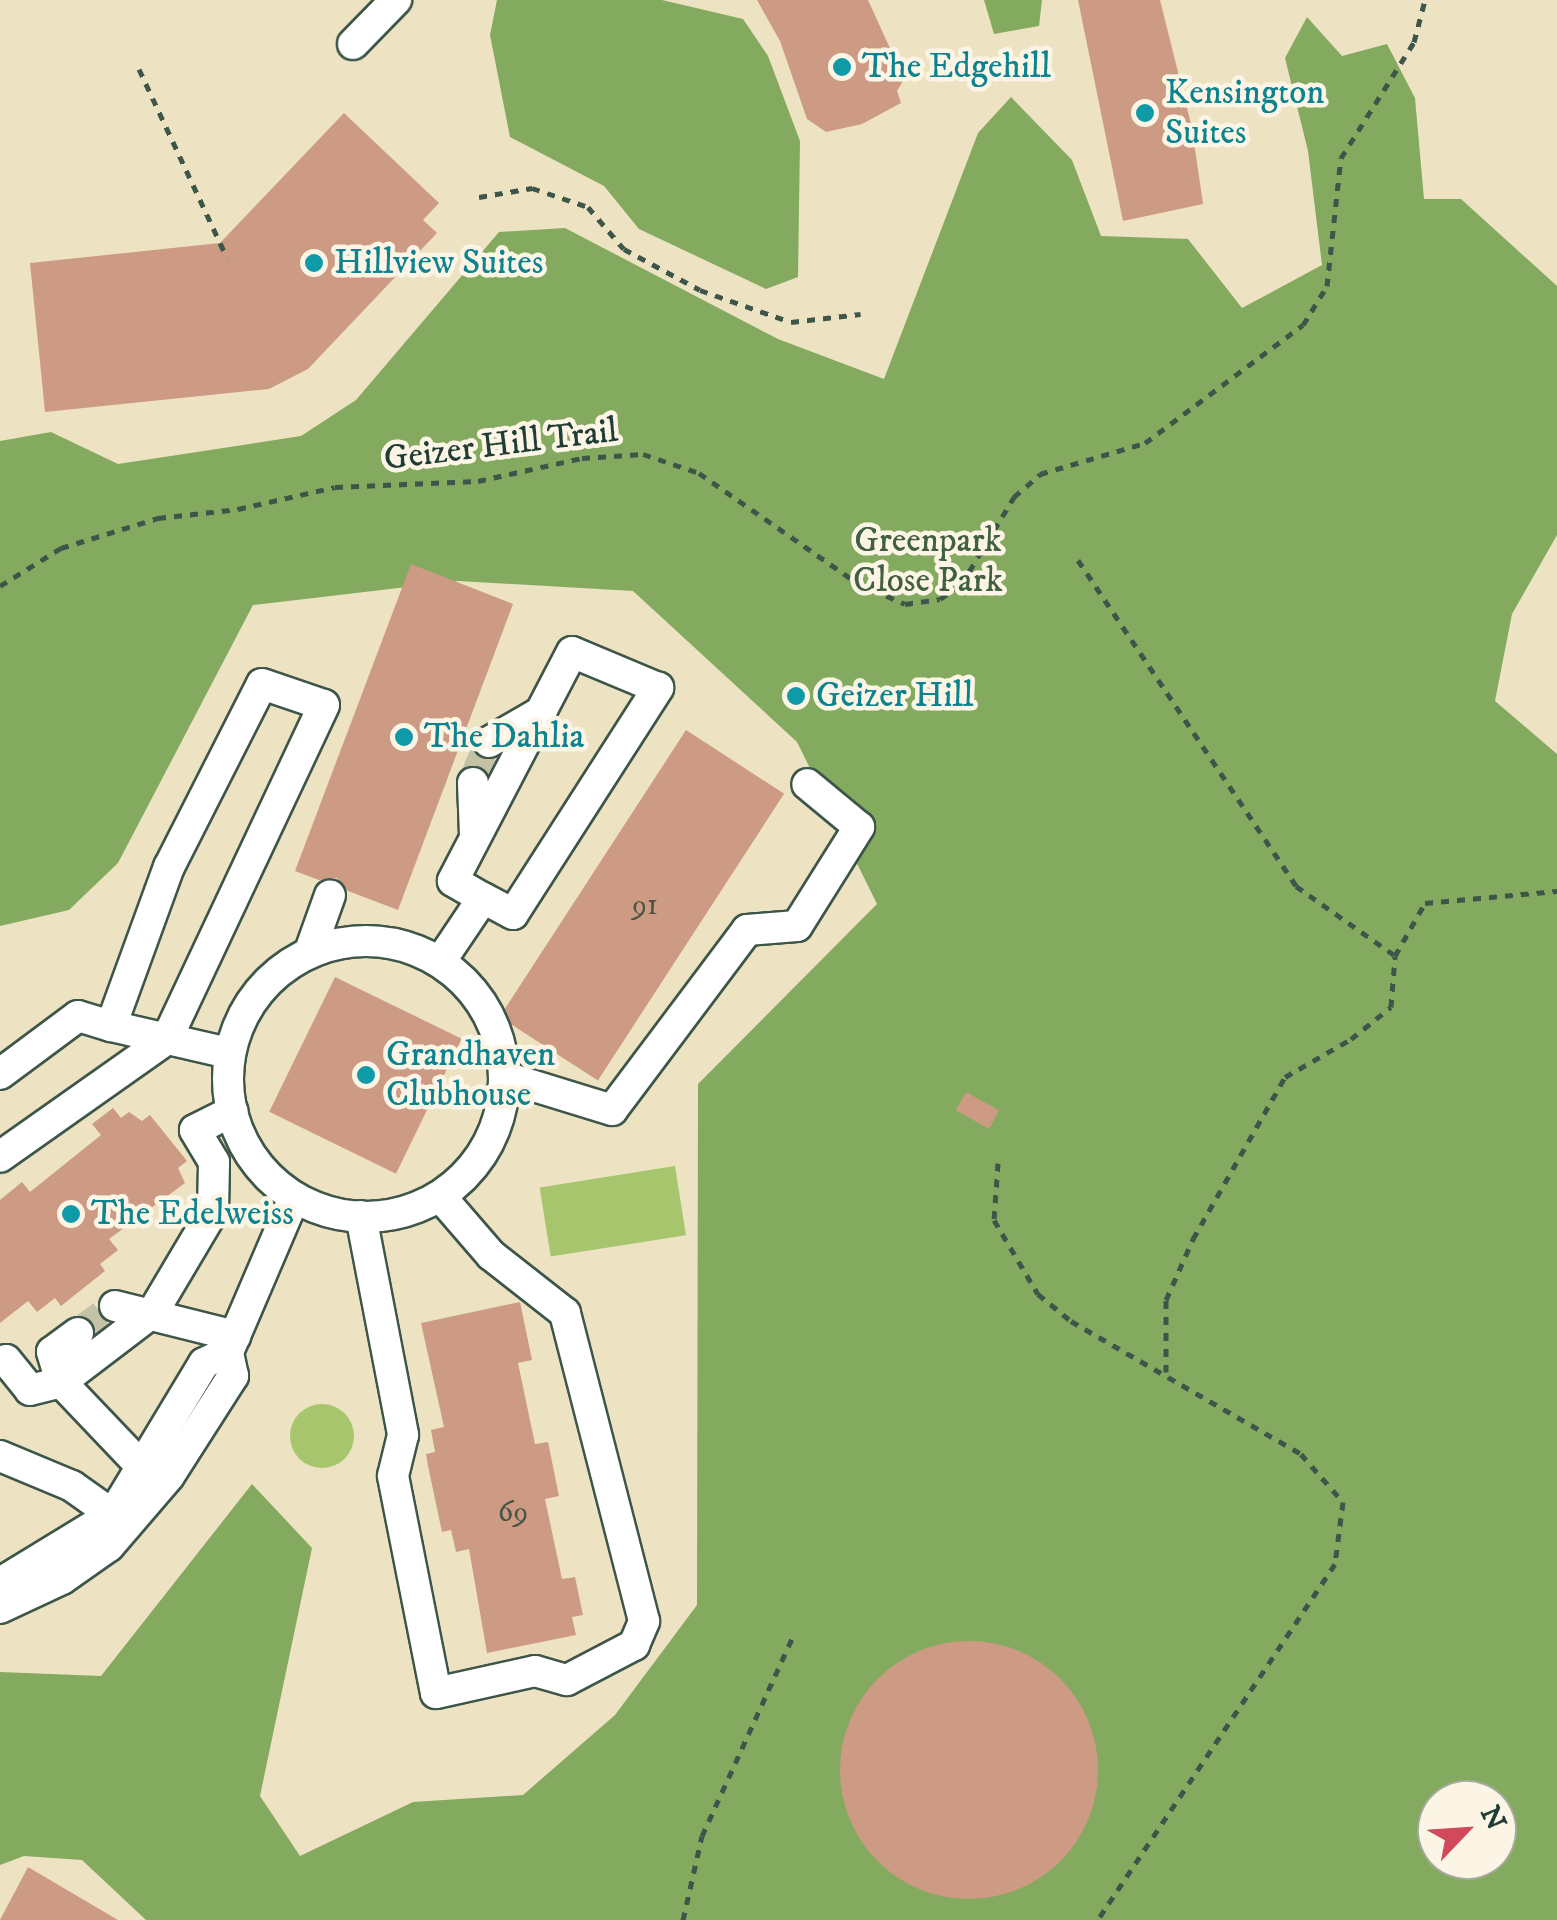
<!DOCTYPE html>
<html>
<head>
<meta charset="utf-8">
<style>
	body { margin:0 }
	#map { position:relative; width:1557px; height:1920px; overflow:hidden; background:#ede3c3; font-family:"IM FELL DW Pica",serif }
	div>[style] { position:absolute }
	.green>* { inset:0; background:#a6c56d; transform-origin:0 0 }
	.round { border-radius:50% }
	.forest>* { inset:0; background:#84aa60 }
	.building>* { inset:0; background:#cd9b84; transform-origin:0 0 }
	.minor-tunnel>* { height:30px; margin-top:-15px; transform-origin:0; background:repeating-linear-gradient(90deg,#c4c2a6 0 30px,transparent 0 45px) }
	.path>* { height:5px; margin-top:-2.5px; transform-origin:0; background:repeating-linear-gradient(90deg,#3e5649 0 8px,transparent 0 16px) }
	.roads { filter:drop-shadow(2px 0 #3e5649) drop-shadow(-2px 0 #3e5649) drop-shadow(0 2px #3e5649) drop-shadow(0 -2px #3e5649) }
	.minor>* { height:30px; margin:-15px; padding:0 15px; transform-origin:15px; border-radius:15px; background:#fff }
	.minor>.ring { margin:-15px; padding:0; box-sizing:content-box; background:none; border:30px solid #fff; border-radius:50% }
	.dots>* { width:28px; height:28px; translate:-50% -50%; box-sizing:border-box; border:5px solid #fcf5e5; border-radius:50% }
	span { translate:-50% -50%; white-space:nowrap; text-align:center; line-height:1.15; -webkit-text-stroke:9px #fcf5e5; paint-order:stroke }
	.number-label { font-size:30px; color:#4a5448 }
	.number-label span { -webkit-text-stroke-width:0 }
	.culture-label { font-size:35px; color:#0d838f }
	.left { translate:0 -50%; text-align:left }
	.street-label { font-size:35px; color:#1f3d34 }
	.park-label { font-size:35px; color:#415f42 }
	.north { position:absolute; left:1417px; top:1780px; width:100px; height:100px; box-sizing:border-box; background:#fcf5e5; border:2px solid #a4ab9e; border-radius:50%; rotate:65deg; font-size:28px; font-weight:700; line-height:40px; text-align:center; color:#1f3d34 }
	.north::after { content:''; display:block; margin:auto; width:35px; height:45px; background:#d1495b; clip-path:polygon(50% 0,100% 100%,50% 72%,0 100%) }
</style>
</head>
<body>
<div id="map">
	<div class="green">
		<i style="left:675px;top:1166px;width:70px;height:137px;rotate:81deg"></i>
		<i class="round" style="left:290px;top:1404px;width:64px;height:64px"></i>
	</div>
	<div class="forest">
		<i style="clip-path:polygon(497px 0,662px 0,743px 19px,768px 56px,800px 141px,798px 277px,766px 289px,639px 229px,604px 186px,510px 137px,490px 35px)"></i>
		<i style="clip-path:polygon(984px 0,1042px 0,1039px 26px,994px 34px)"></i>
		<i style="clip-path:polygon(evenodd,1307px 17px,1342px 56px,1387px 44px,1415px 98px,1424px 199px,1461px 199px,1557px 286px,1557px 535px,1512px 614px,1495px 701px,1557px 754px,1557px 1920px,146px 1920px,82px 1860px,24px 1856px,0 1865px,0 1672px,101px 1676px,252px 1484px,312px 1548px,260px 1796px,300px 1856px,413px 1802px,523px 1795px,615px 1715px,697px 1605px,698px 1084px,877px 904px,797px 742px,633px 591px,458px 581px,253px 605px,118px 863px,69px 910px,0 926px,0 441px,51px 432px,118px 464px,301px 436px,356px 400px,499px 232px,565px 228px,778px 339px,884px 379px,978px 133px,1011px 97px,1072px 160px,1101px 236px,1188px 239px,1242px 308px,1322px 265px,1308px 151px,1285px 58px,1307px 17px,1437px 1800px,1497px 1800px,1497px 1860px,1437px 1860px,1437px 1800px)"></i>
	</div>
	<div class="building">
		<i style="clip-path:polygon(757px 0,868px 0,904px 79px,897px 91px,901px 103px,862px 124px,826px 132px,807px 119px,780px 41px)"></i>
		<i style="clip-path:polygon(1078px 0,1160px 0,1192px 128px,1203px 204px,1123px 221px)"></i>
		<i style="clip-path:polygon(344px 113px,439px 203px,423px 220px,437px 233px,308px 369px,269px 389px,45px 412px,30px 263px,220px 243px)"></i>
		<i style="clip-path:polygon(411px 564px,513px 604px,398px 910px,348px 891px,337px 878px,319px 880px,295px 871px)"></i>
		<i style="left:686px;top:730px;width:117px;height:342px;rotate:33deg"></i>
		<i style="left:335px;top:977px;width:141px;height:150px;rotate:26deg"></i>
		<i style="left:966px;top:1092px;width:38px;height:21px;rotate:29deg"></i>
		<i style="clip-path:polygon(113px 1108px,121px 1118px,129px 1112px,142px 1121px,150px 1115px,187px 1161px,178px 1168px,185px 1183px,109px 1239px,118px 1250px,100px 1264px,105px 1271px,61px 1306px,55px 1298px,37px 1312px,28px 1301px,0 1323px,0 1200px,22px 1182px,30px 1192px,101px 1135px,92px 1124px)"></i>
		<i style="clip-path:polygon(520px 1302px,532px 1360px,518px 1363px,535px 1444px,548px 1442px,559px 1496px,545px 1499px,562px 1579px,575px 1577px,583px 1615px,572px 1617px,576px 1635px,487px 1653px,469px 1549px,456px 1552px,451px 1530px,442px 1532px,428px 1466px,426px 1454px,435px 1452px,431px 1430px,444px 1427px,421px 1323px)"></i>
		<i class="round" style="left:840px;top:1641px;width:258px;height:258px"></i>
		<i style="clip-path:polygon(28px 1867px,118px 1920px,0 1920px)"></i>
	</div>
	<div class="minor-tunnel">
		<i style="left:473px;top:783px;width:44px;rotate:-68.7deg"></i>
		<i style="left:78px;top:1333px;width:46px;rotate:-36.1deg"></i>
	</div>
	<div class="path">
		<i style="left:139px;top:69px;width:208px;rotate:65deg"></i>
		<i style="left:479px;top:197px;width:54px;rotate:-9.6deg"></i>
		<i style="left:532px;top:188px;width:59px;rotate:18.7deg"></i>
		<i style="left:588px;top:207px;width:55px;rotate:49.4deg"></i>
		<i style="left:624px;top:249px;width:86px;rotate:28.3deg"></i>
		<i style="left:700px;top:290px;width:96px;rotate:19.4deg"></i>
		<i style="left:791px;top:322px;width:70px;rotate:-6.5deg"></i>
		<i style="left:1078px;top:560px;width:392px;rotate:56.2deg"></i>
		<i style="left:1296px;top:886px;width:120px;rotate:35.1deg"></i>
		<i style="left:0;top:586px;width:72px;rotate:-31.9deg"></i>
		<i style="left:61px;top:548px;width:102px;rotate:-17.2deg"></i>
		<i style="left:158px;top:518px;width:81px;rotate:-6.4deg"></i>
		<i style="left:238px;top:509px;width:99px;rotate:-12.8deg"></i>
		<i style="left:335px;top:487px;width:143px;rotate:-2.4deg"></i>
		<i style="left:478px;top:481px;width:107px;rotate:-12.5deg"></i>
		<i style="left:582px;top:458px;width:61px;rotate:-3.8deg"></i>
		<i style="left:643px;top:454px;width:59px;rotate:18.7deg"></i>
		<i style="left:699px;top:473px;width:193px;rotate:34.8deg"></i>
		<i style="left:857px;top:583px;width:52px;rotate:23.6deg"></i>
		<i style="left:905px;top:604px;width:35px;rotate:-8deg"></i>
		<i style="left:940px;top:599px;width:25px;rotate:-34deg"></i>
		<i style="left:961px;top:585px;width:103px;rotate:-58.9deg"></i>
		<i style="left:1014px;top:497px;width:35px;rotate:-41deg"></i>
		<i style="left:1040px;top:474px;width:109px;rotate:-16.4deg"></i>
		<i style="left:1145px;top:443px;width:197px;rotate:-36.8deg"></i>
		<i style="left:1303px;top:325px;width:46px;rotate:-58.4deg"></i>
		<i style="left:1327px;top:286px;width:129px;rotate:-83.8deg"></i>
		<i style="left:1341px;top:158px;width:137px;rotate:-57.8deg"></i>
		<i style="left:1414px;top:42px;width:43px;rotate:-75.3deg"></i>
		<i style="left:998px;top:1163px;width:57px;rotate:94deg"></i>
		<i style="left:994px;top:1220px;width:86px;rotate:59.3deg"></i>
		<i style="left:1038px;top:1294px;width:43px;rotate:39.3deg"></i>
		<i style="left:1071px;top:1321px;width:266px;rotate:30deg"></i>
		<i style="left:1301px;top:1454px;width:64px;rotate:48.8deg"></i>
		<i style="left:1343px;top:1502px;width:63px;rotate:97.4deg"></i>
		<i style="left:1335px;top:1564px;width:428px;rotate:123.7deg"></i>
		<i style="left:1166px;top:1372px;width:72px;rotate:-90deg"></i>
		<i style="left:1166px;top:1300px;width:67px;rotate:-66.1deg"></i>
		<i style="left:1193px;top:1239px;width:186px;rotate:-60.4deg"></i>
		<i style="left:1285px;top:1077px;width:76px;rotate:-29.9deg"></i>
		<i style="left:1351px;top:1039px;width:51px;rotate:-38.7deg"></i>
		<i style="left:1391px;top:1007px;width:51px;rotate:-85.5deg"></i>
		<i style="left:1395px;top:956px;width:61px;rotate:-60.5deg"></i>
		<i style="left:1425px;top:903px;width:133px;rotate:-5.2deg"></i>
		<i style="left:683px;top:1920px;width:86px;rotate:-77.3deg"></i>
		<i style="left:702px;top:1836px;width:222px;rotate:-65.5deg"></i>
	</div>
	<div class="roads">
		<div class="minor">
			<i style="left:353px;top:44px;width:62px;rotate:-45.7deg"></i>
			<i style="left:489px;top:742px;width:60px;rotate:-30deg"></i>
			<i style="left:473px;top:783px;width:53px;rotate:87.8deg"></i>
			<i class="ring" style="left:228px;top:941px;width:246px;height:246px"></i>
			<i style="left:310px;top:951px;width:59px;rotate:-70.3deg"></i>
			<i style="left:440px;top:962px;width:77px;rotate:-56.1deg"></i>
			<i style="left:483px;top:898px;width:34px;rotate:28deg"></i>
			<i style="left:513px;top:914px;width:269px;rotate:-57.3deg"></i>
			<i style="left:658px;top:688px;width:93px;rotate:-157.3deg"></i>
			<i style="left:572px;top:652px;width:258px;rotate:117.5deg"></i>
			<i style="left:453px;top:881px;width:34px;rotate:30deg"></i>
			<i style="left:111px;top:1026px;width:121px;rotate:12.9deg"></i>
			<i style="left:0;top:1074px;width:97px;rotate:-36.6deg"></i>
			<i style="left:78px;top:1016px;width:34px;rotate:17deg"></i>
			<i style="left:111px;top:1026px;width:169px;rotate:-70deg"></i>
			<i style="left:169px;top:867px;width:205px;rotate:-63.1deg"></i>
			<i style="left:262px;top:684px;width:65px;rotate:18.7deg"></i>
			<i style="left:324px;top:705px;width:369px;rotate:115.2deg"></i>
			<i style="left:167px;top:1039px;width:204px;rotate:144.8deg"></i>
			<i style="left:505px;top:1077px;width:112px;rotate:17.1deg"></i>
			<i style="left:612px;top:1110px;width:225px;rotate:-53.1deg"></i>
			<i style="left:747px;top:930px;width:50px;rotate:-4.6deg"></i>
			<i style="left:797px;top:926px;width:117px;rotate:-57.9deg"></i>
			<i style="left:859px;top:827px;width:67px;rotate:-140.4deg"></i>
			<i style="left:361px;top:1216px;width:223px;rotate:79.1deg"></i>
			<i style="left:403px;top:1435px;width:42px;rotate:103.7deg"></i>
			<i style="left:393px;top:1476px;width:221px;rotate:78.8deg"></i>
			<i style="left:436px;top:1693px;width:101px;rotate:-12.5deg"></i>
			<i style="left:535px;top:1671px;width:33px;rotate:16deg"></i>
			<i style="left:567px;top:1680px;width:76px;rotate:-27.6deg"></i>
			<i style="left:634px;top:1645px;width:26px;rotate:-67deg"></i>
			<i style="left:644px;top:1621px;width:318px;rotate:-104.4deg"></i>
			<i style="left:565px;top:1313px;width:94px;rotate:-141.9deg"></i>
			<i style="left:491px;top:1255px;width:78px;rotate:-130.8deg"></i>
			<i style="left:115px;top:1306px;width:124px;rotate:14deg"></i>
			<i style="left:78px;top:1333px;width:32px;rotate:144deg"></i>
			<i style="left:52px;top:1352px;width:31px;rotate:73deg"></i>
			<i style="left:61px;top:1382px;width:119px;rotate:46.4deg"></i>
			<i style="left:6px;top:1360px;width:38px;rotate:51deg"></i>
			<i style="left:30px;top:1390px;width:32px;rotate:-14deg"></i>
			<i style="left:61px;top:1382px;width:116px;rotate:-37.3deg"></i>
			<i style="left:153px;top:1312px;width:117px;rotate:-59.3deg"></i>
			<i style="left:213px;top:1211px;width:49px;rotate:-88.8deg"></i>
			<i style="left:214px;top:1162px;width:37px;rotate:-121deg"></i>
			<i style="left:195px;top:1130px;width:42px;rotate:-26.6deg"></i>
			<i style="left:0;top:1456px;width:78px;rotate:22.6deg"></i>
			<i style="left:72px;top:1486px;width:67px;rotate:35.3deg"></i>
			<i style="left:0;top:1583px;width:132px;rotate:-31.4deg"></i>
			<i style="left:113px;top:1514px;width:176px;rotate:-58.9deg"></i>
			<i style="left:204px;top:1363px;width:26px;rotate:-25deg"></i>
			<i style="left:0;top:1608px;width:68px;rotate:-25.1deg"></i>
			<i style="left:62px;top:1579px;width:57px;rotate:-35.1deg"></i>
			<i style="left:109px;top:1546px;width:92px;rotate:-49.4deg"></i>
			<i style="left:169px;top:1476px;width:119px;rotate:-57.4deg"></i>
			<i style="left:233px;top:1376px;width:25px;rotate:-102deg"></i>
			<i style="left:228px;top:1352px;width:168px;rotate:-66.8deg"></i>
		</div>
	</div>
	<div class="dots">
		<i style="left:842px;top:67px;background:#0f9aa8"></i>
		<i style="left:1145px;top:113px;background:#0f9aa8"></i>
		<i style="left:314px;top:263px;background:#0f9aa8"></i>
		<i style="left:796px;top:696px;background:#0f9aa8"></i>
		<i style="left:404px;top:737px;background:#0f9aa8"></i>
		<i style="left:366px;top:1075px;background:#0f9aa8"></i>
		<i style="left:71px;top:1214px;background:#0f9aa8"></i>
	</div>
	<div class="number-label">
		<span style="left:645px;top:906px">91</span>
		<span style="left:513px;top:1513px">69</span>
	</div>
	<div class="culture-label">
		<span class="left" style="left:862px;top:67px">The Edgehill</span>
		<span class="left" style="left:1165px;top:113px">Kensington<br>Suites</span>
		<span class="left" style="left:334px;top:263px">Hillview Suites</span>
		<span class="left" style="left:816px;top:696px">Geizer Hill</span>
		<span class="left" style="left:424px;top:737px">The Dahlia</span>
		<span class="left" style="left:386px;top:1075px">Grandhaven<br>Clubhouse</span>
		<span class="left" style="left:91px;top:1214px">The Edelweiss</span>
	</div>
	<div class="street-label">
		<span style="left:501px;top:445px;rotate:-7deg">Geizer Hill Trail</span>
	</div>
	<div class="park-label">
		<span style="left:928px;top:561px">Greenpark<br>Close Park</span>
	</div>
	<div class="north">N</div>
</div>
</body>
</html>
